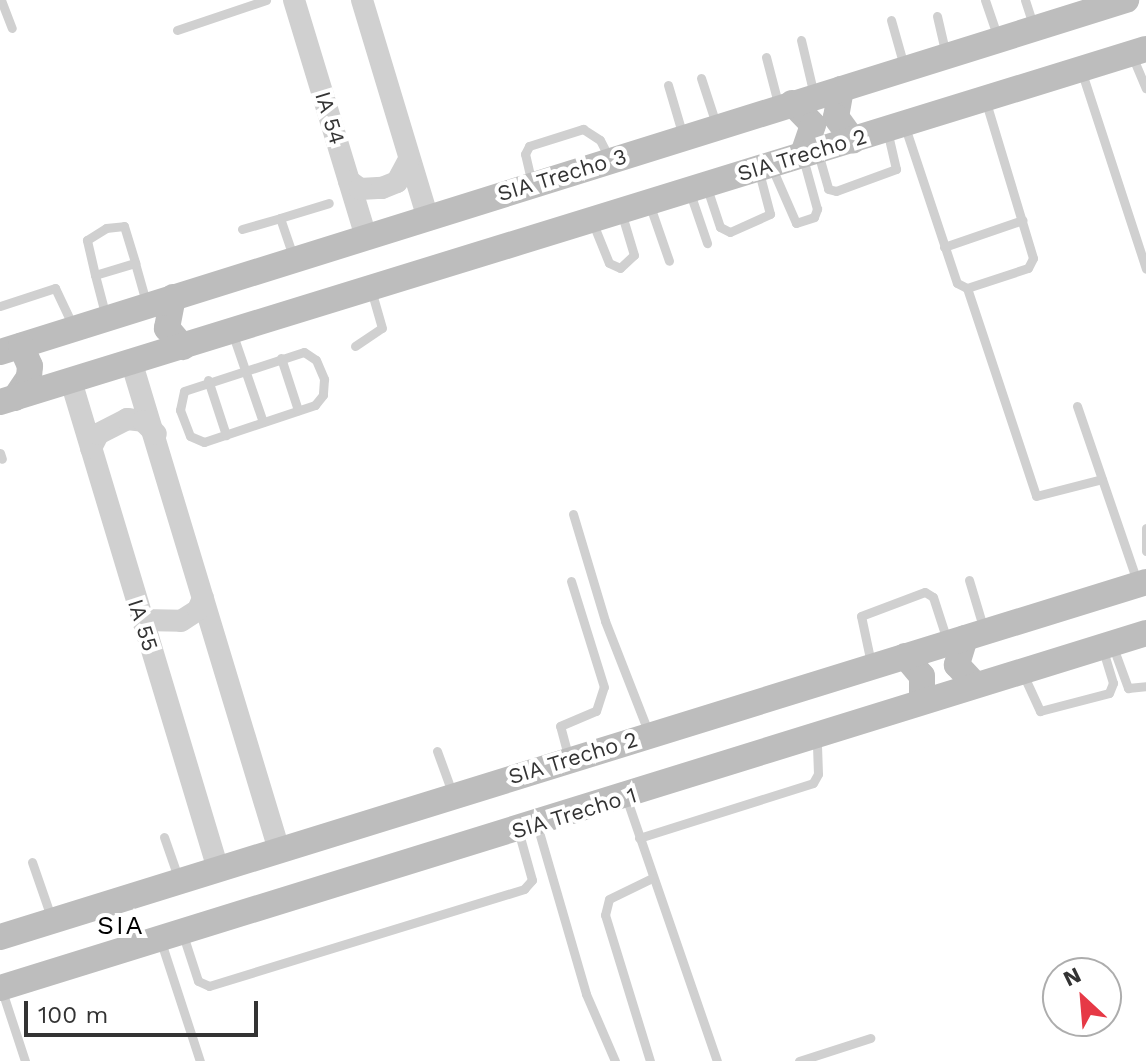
<!DOCTYPE html>
<html>
<head>
<meta charset="utf-8">
<style>
	body { margin:0 }
	#map { position:relative; width:1146px; height:1061px; overflow:hidden; background:#fff; font-family:"Work Sans",sans-serif }
	div>[style] { position:absolute }
	.service>* { height:9px; margin:-4.5px; padding:0 4.5px; transform-origin:4.5px; border-radius:4.5px; background:#d0d0d0 }
	.tertiary>* { height:22px; margin:-11px; padding:0 11px; transform-origin:11px; border-radius:11px; background:#d0d0d0 }
	.secondary>* { height:26px; margin:-13px; padding:0 13px; transform-origin:13px; border-radius:13px; background:#bdbdbd }
	span { translate:-50% -50%; white-space:nowrap; text-align:center; line-height:1.15; -webkit-text-stroke:8px #fff; paint-order:stroke }
	.street-label { font-size:22px; color:#333 }
	.quarter-label { font-size:26px; color:#000; letter-spacing:2px }
	.north { position:absolute; left:1042px; top:957px; width:80px; height:80px; box-sizing:border-box; background:#fff; border:2px solid #adadad; border-radius:50%; rotate:334deg; font-size:22px; font-weight:700; line-height:32px; text-align:center; color:#333 }
	.north::after { content:''; display:block; margin:auto; width:28px; height:36px; background:#e63946; clip-path:polygon(50% 0,100% 100%,50% 72%,0 100%) }
	.scale { position:absolute; left:24px; top:1001px; width:234px; height:36px; box-sizing:border-box; border:4px solid #333; border-top:0; padding-left:10px; font-size:24px; line-height:28px; white-space:nowrap; color:#333; -webkit-text-stroke:6px #fff; paint-order:stroke }
</style>
</head>
<body>
<div id="map">
	<div class="service">
		<i style="left:1px;top:0;width:30px;rotate:69deg"></i>
		<i style="left:985px;top:0;width:40px;rotate:71.1deg"></i>
		<i style="left:1025px;top:0;width:28px;rotate:72deg"></i>
		<i style="left:937px;top:16px;width:37px;rotate:77deg"></i>
		<i style="left:891px;top:20px;width:48px;rotate:74.2deg"></i>
		<i style="left:177px;top:30px;width:94px;rotate:-18.6deg"></i>
		<i style="left:801px;top:40px;width:57px;rotate:76.7deg"></i>
		<i style="left:766px;top:57px;width:52px;rotate:75.4deg"></i>
		<i style="left:1133px;top:58px;width:33px;rotate:67deg"></i>
		<i style="left:1082px;top:73px;width:206px;rotate:71.9deg"></i>
		<i style="left:701px;top:78px;width:48px;rotate:71.9deg"></i>
		<i style="left:668px;top:85px;width:53px;rotate:73.6deg"></i>
		<i style="left:905px;top:127px;width:164px;rotate:71.6deg"></i>
		<i style="left:957px;top:283px;width:11px;rotate:27deg"></i>
		<i style="left:967px;top:288px;width:64px;rotate:-18.2deg"></i>
		<i style="left:1028px;top:268px;width:11px;rotate:-63deg"></i>
		<i style="left:1033px;top:258px;width:166px;rotate:-106.8deg"></i>
		<i style="left:818px;top:153px;width:37px;rotate:74deg"></i>
		<i style="left:828px;top:189px;width:8px;rotate:14deg"></i>
		<i style="left:836px;top:191px;width:64px;rotate:-20.1deg"></i>
		<i style="left:896px;top:169px;width:37px;rotate:-103deg"></i>
		<i style="left:772px;top:168px;width:60px;rotate:66.4deg"></i>
		<i style="left:796px;top:223px;width:19px;rotate:-18deg"></i>
		<i style="left:814px;top:217px;width:9px;rotate:-69deg"></i>
		<i style="left:817px;top:209px;width:53px;rotate:-105.4deg"></i>
		<i style="left:532px;top:184px;width:31px;rotate:-103deg"></i>
		<i style="left:525px;top:154px;width:9px;rotate:-63deg"></i>
		<i style="left:529px;top:146px;width:57px;rotate:-17.5deg"></i>
		<i style="left:583px;top:129px;width:20px;rotate:33deg"></i>
		<i style="left:600px;top:140px;width:22px;rotate:63deg"></i>
		<i style="left:707px;top:188px;width:41px;rotate:71.6deg"></i>
		<i style="left:720px;top:227px;width:11px;rotate:27deg"></i>
		<i style="left:730px;top:232px;width:44px;rotate:-24.2deg"></i>
		<i style="left:770px;top:214px;width:43px;rotate:-104.7deg"></i>
		<i style="left:690px;top:193px;width:53px;rotate:71.2deg"></i>
		<i style="left:650px;top:206px;width:58px;rotate:70.9deg"></i>
		<i style="left:592px;top:221px;width:45px;rotate:68deg"></i>
		<i style="left:609px;top:263px;width:12px;rotate:24deg"></i>
		<i style="left:620px;top:268px;width:19px;rotate:-43deg"></i>
		<i style="left:634px;top:255px;width:42px;rotate:-106.7deg"></i>
		<i style="left:242px;top:229px;width:40px;rotate:-16deg"></i>
		<i style="left:944px;top:247px;width:83px;rotate:-18.9deg"></i>
		<i style="left:293px;top:256px;width:40px;rotate:-108.9deg"></i>
		<i style="left:280px;top:218px;width:51px;rotate:-17deg"></i>
		<i style="left:95px;top:275px;width:36px;rotate:-103deg"></i>
		<i style="left:87px;top:240px;width:22px;rotate:-32deg"></i>
		<i style="left:106px;top:228px;width:18px;rotate:-6deg"></i>
		<i style="left:124px;top:226px;width:39px;rotate:73deg"></i>
		<i style="left:967px;top:288px;width:219px;rotate:71.6deg"></i>
		<i style="left:1036px;top:496px;width:68px;rotate:-14.4deg"></i>
		<i style="left:0;top:306px;width:58px;rotate:-18.1deg"></i>
		<i style="left:55px;top:288px;width:42px;rotate:64.7deg"></i>
		<i style="left:106px;top:317px;width:43px;rotate:-104.7deg"></i>
		<i style="left:95px;top:275px;width:42px;rotate:-16.7deg"></i>
		<i style="left:135px;top:263px;width:41px;rotate:74.2deg"></i>
		<i style="left:233px;top:335px;width:92px;rotate:71deg"></i>
		<i style="left:355px;top:346px;width:32px;rotate:-34deg"></i>
		<i style="left:382px;top:328px;width:37px;rotate:-106deg"></i>
		<i style="left:304px;top:352px;width:14px;rotate:34deg"></i>
		<i style="left:316px;top:360px;width:21px;rotate:67deg"></i>
		<i style="left:324px;top:379px;width:16px;rotate:94deg"></i>
		<i style="left:323px;top:395px;width:13px;rotate:129deg"></i>
		<i style="left:315px;top:405px;width:117px;rotate:161.6deg"></i>
		<i style="left:204px;top:442px;width:15px;rotate:-157deg"></i>
		<i style="left:190px;top:436px;width:28px;rotate:-111deg"></i>
		<i style="left:180px;top:410px;width:19px;rotate:-78deg"></i>
		<i style="left:184px;top:391px;width:126px;rotate:-18deg"></i>
		<i style="left:281px;top:358px;width:55px;rotate:71.9deg"></i>
		<i style="left:208px;top:380px;width:58px;rotate:71.9deg"></i>
		<i style="left:1077px;top:406px;width:185px;rotate:71.1deg"></i>
		<i style="left:0;top:453px;width:6px;rotate:72deg"></i>
		<i style="left:573px;top:514px;width:112px;rotate:73.3deg"></i>
		<i style="left:605px;top:621px;width:121px;rotate:68.7deg"></i>
		<i style="left:1146px;top:528px;width:23px;rotate:90deg"></i>
		<i style="left:969px;top:580px;width:52px;rotate:73.3deg"></i>
		<i style="left:1113px;top:647px;width:44px;rotate:69.9deg"></i>
		<i style="left:1128px;top:688px;width:18px;rotate:-6deg"></i>
		<i style="left:871px;top:663px;width:48px;rotate:-102deg"></i>
		<i style="left:861px;top:616px;width:68px;rotate:-20.6deg"></i>
		<i style="left:925px;top:592px;width:9px;rotate:32deg"></i>
		<i style="left:933px;top:597px;width:45px;rotate:72deg"></i>
		<i style="left:1023px;top:674px;width:41px;rotate:65.3deg"></i>
		<i style="left:1040px;top:711px;width:71px;rotate:-14.6deg"></i>
		<i style="left:1109px;top:693px;width:11px;rotate:-68deg"></i>
		<i style="left:1113px;top:683px;width:38px;rotate:-107deg"></i>
		<i style="left:437px;top:751px;width:47px;rotate:70deg"></i>
		<i style="left:569px;top:759px;width:34px;rotate:-105deg"></i>
		<i style="left:560px;top:726px;width:39px;rotate:-23deg"></i>
		<i style="left:596px;top:711px;width:25px;rotate:-72deg"></i>
		<i style="left:604px;top:687px;width:111px;rotate:-107.3deg"></i>
		<i style="left:626px;top:797px;width:279px;rotate:71deg"></i>
		<i style="left:537px;top:825px;width:176px;rotate:73.8deg"></i>
		<i style="left:586px;top:994px;width:73px;rotate:66.6deg"></i>
		<i style="left:164px;top:837px;width:42px;rotate:70.7deg"></i>
		<i style="left:639px;top:838px;width:182px;rotate:-17.5deg"></i>
		<i style="left:813px;top:783px;width:10px;rotate:-61deg"></i>
		<i style="left:818px;top:774px;width:36px;rotate:-92deg"></i>
		<i style="left:32px;top:862px;width:58px;rotate:70.9deg"></i>
		<i style="left:183px;top:935px;width:48px;rotate:71.9deg"></i>
		<i style="left:198px;top:981px;width:12px;rotate:24deg"></i>
		<i style="left:209px;top:986px;width:330px;rotate:-17.1deg"></i>
		<i style="left:524px;top:889px;width:12px;rotate:-48deg"></i>
		<i style="left:532px;top:880px;width:52px;rotate:-105.6deg"></i>
		<i style="left:161px;top:942px;width:125px;rotate:71.9deg"></i>
		<i style="left:2px;top:991px;width:74px;rotate:71.8deg"></i>
		<i style="left:650px;top:1061px;width:153px;rotate:-107.1deg"></i>
		<i style="left:605px;top:915px;width:16px;rotate:-76deg"></i>
		<i style="left:609px;top:899px;width:48px;rotate:-26deg"></i>
		<i style="left:799px;top:1061px;width:75px;rotate:-17.9deg"></i>
	</div>
	<div class="tertiary">
		<i style="left:294px;top:0;width:248px;rotate:73.1deg"></i>
		<i style="left:362px;top:0;width:228px;rotate:73.2deg"></i>
		<i style="left:349px;top:181px;width:14px;rotate:36deg"></i>
		<i style="left:360px;top:189px;width:22px;rotate:-3deg"></i>
		<i style="left:382px;top:188px;width:16px;rotate:-22deg"></i>
		<i style="left:397px;top:182px;width:26px;rotate:-62deg"></i>
		<i style="left:132px;top:364px;width:508px;rotate:73.17deg"></i>
		<i style="left:71px;top:381px;width:510px;rotate:73.24deg"></i>
		<i style="left:91px;top:448px;width:16px;rotate:-63deg"></i>
		<i style="left:98px;top:434px;width:33px;rotate:-27deg"></i>
		<i style="left:127px;top:419px;width:16px;rotate:7deg"></i>
		<i style="left:143px;top:421px;width:18px;rotate:45deg"></i>
		<i style="left:142px;top:620px;width:39px;rotate:1deg"></i>
		<i style="left:181px;top:621px;width:20px;rotate:-33deg"></i>
		<i style="left:198px;top:610px;width:13px;rotate:-67deg"></i>
	</div>
	<div class="secondary">
		<i style="left:841px;top:89px;width:28px;rotate:100deg"></i>
		<i style="left:836px;top:117px;width:29px;rotate:54deg"></i>
		<i style="left:792px;top:103px;width:30px;rotate:46deg"></i>
		<i style="left:813px;top:125px;width:31px;rotate:109deg"></i>
		<i style="left:173px;top:297px;width:32px;rotate:101deg"></i>
		<i style="left:167px;top:328px;width:25px;rotate:50deg"></i>
		<i style="left:0;top:352px;width:1180px;rotate:-17.36deg"></i>
		<i style="left:15px;top:398px;width:25px;rotate:-56deg"></i>
		<i style="left:29px;top:377px;width:11px;rotate:-85deg"></i>
		<i style="left:30px;top:366px;width:22px;rotate:-114deg"></i>
		<i style="left:0;top:402px;width:1199px;rotate:-17.12deg"></i>
		<i style="left:965px;top:638px;width:28px;rotate:107deg"></i>
		<i style="left:957px;top:665px;width:26px;rotate:47deg"></i>
		<i style="left:905px;top:656px;width:26px;rotate:50deg"></i>
		<i style="left:922px;top:676px;width:24px;rotate:90deg"></i>
		<i style="left:0;top:937px;width:1200px;rotate:-17.21deg"></i>
		<i style="left:0;top:988px;width:1200px;rotate:-17.21deg"></i>
	</div>
	<div class="street-label">
		<span style="left:330px;top:118px;rotate:73deg">IA 54</span>
		<span style="left:802px;top:155px;rotate:-17deg">SIA Trecho 2</span>
		<span style="left:562px;top:175px;rotate:-17deg">SIA Trecho 3</span>
		<span style="left:143px;top:625px;rotate:72deg">IA 55</span>
		<span style="left:573px;top:758px;rotate:-17deg">SIA Trecho 2</span>
		<span style="left:574px;top:813px;rotate:-17deg">SIA Trecho 1</span>
	</div>
	<div class="quarter-label">
		<span style="left:121px;top:926px">SIA</span>
	</div>
	<div class="north">N</div>
	<div class="scale">100 m</div>
</div>
</body>
</html>
